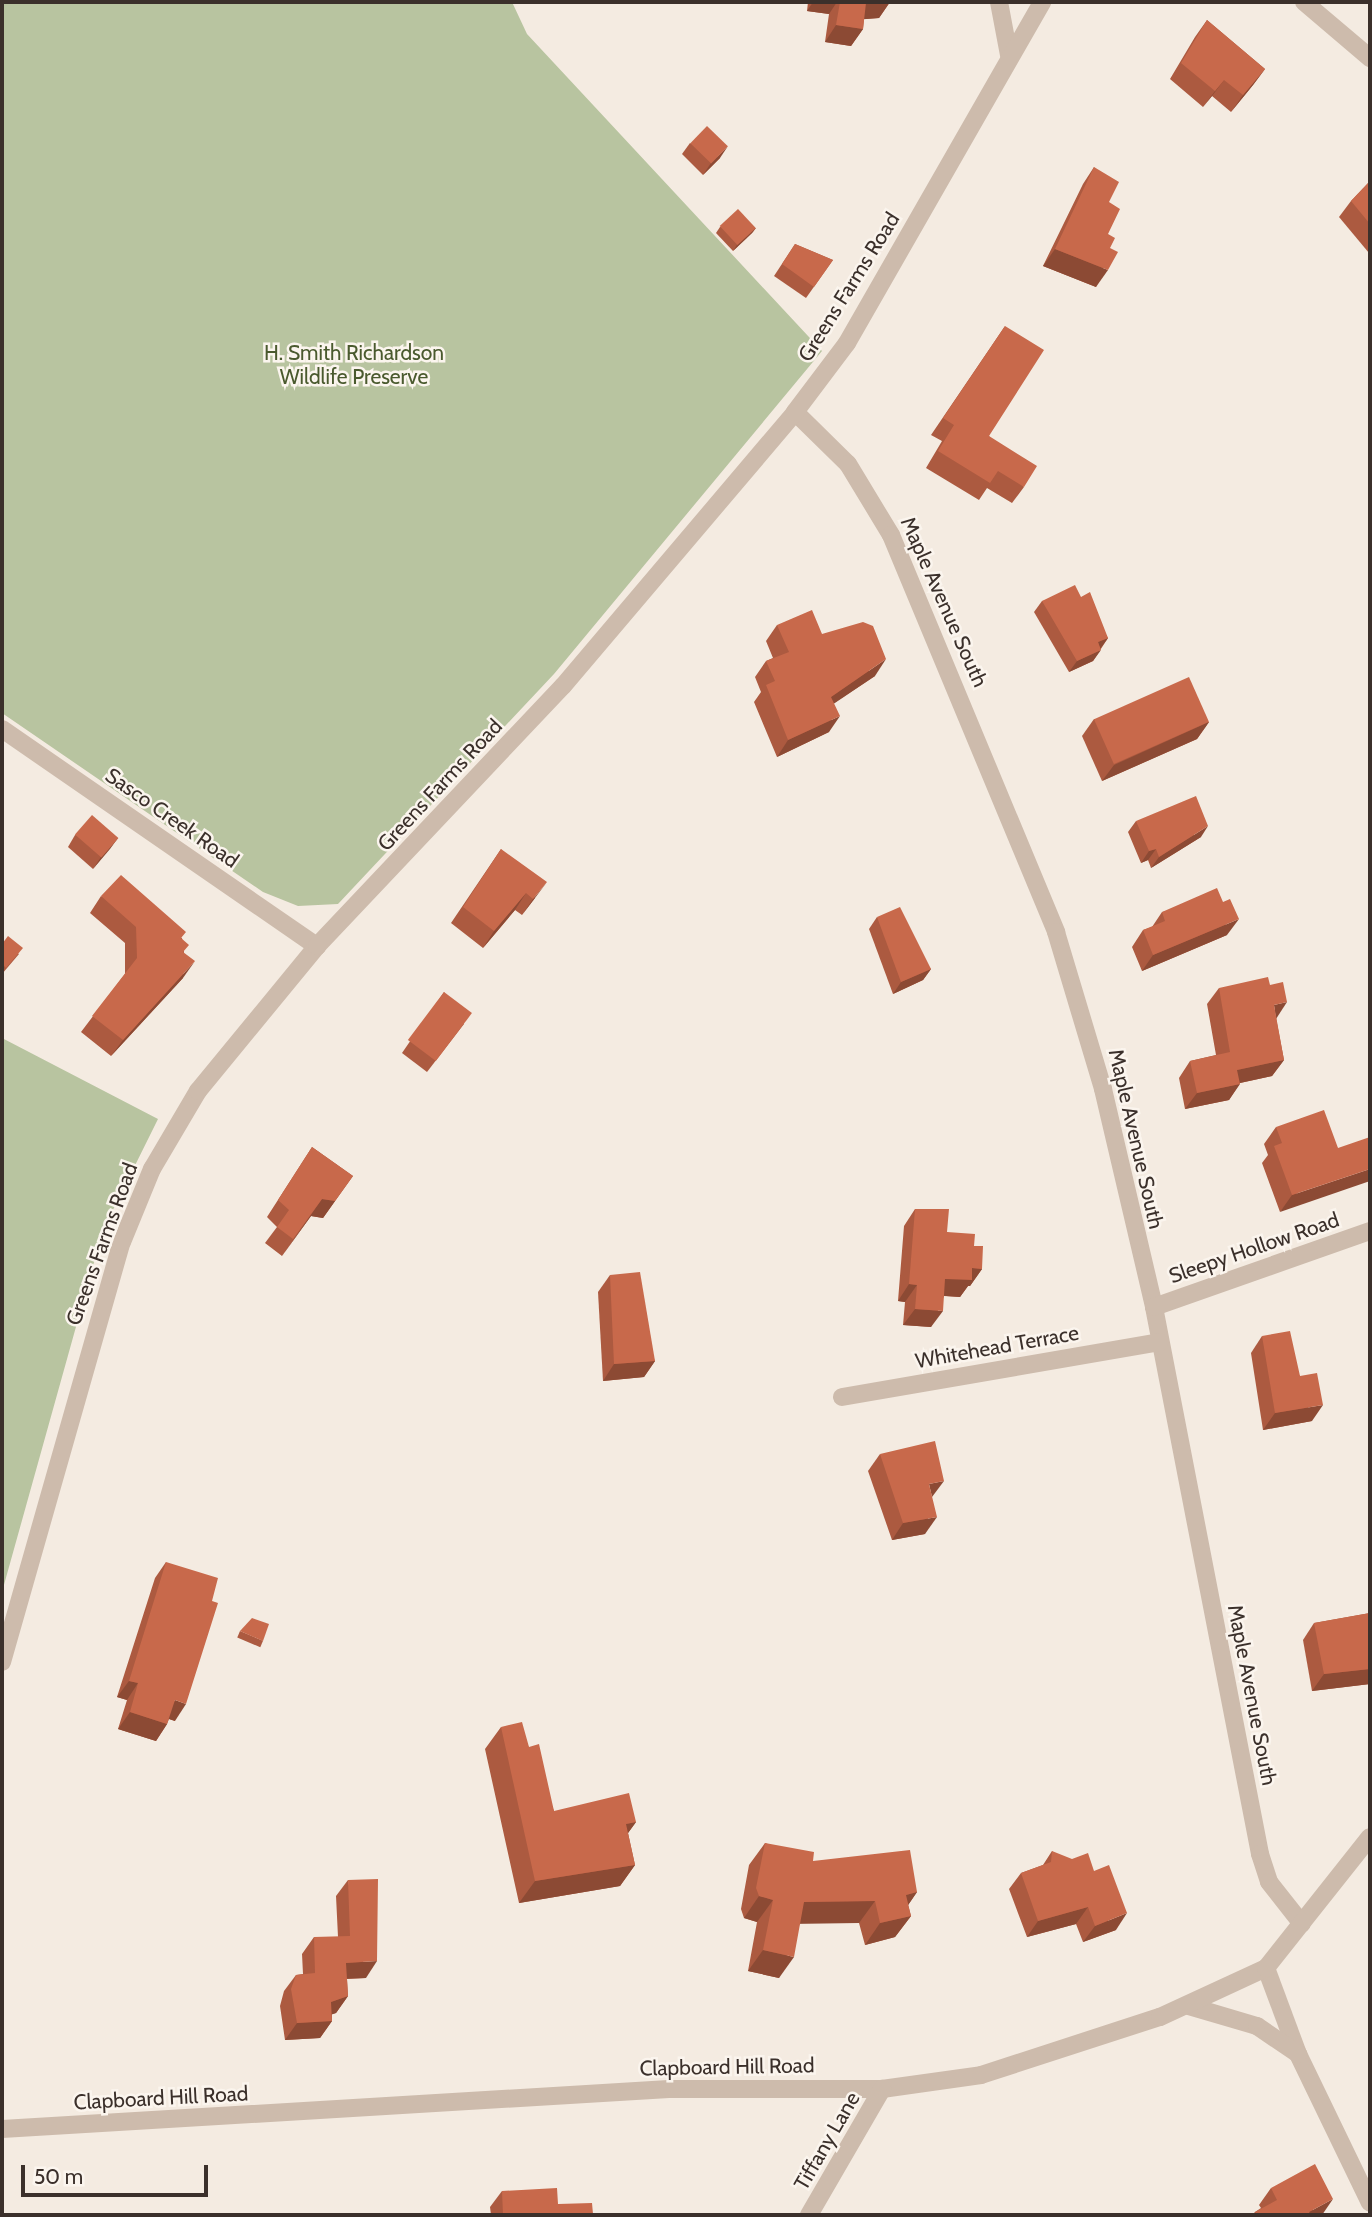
<!DOCTYPE html>
<html>
<head>
<meta charset="utf-8">
<style>
	body { margin:0 }
	#map { position:relative; width:1372px; height:2217px; overflow:hidden; background:#f4ebe1; font-family:Cabin,sans-serif }
	div>[style] { position:absolute }
	.green>* { inset:0; background:#b8c4a0 }
	.minor>* { height:18px; margin:-9px; padding:0 9px; transform-origin:9px; border-radius:9px; background:#cdbbac }
	.wall>* { inset:0; background:#ac5a40; transform-origin:0 0 }
	.shaded-wall>* { inset:0; background:#8c4a34 }
	.building>* { inset:0; background:#c8694b; transform-origin:0 0 }
	span { translate:-50% -50%; white-space:nowrap; text-align:center; line-height:1.15; -webkit-text-stroke:5px #fbf5ee; paint-order:stroke }
	.street-label { font-size:21px; color:#3b302b }
	.park-label { font-size:21px; color:#4a5a2e }
	.frame { position:absolute; inset:0; border:4px solid #3b302b; pointer-events:none }
	.scale { position:absolute; left:21px; top:2165px; width:187px; height:32px; box-sizing:border-box; border:4px solid #3b302b; border-top:0; padding-left:9px; font-size:21px; line-height:24px; white-space:nowrap; color:#3b302b; -webkit-text-stroke:5px #fbf5ee; paint-order:stroke }
</style>
</head>
<body>
<div id="map">
	<div class="green">
		<i style="clip-path:polygon(2px 2px,512px 2px,527px 34px,822px 351px,554px 674px,338px 904px,298px 906px,263px 892px,2px 713px)"></i>
		<i style="clip-path:polygon(2px 1038px,158px 1119px,103px 1230px,2px 1592px)"></i>
	</div>
	<div class="minor">
		<i style="left:999px;top:2px;width:54px;rotate:79.3deg"></i>
		<i style="left:1304px;top:2px;width:87px;rotate:40.3deg"></i>
		<i style="left:795px;top:412px;width:74px;rotate:44.5deg"></i>
		<i style="left:848px;top:464px;width:83px;rotate:58.8deg"></i>
		<i style="left:891px;top:535px;width:430px;rotate:67.4deg"></i>
		<i style="left:1056px;top:932px;width:164px;rotate:73.3deg"></i>
		<i style="left:1103px;top:1089px;width:224px;rotate:76.8deg"></i>
		<i style="left:1154px;top:1307px;width:557px;rotate:79.03deg"></i>
		<i style="left:1260px;top:1854px;width:29px;rotate:72deg"></i>
		<i style="left:1269px;top:1882px;width:53px;rotate:51.8deg"></i>
		<i style="left:2px;top:729px;width:383px;rotate:34.6deg"></i>
		<i style="left:1154px;top:1307px;width:229px;rotate:-19.4deg"></i>
		<i style="left:842px;top:1397px;width:322px;rotate:-9.8deg"></i>
		<i style="left:2px;top:1662px;width:437px;rotate:-74.1deg"></i>
		<i style="left:122px;top:1242px;width:79px;rotate:-67.7deg"></i>
		<i style="left:152px;top:1169px;width:91px;rotate:-59.5deg"></i>
		<i style="left:198px;top:1091px;width:188px;rotate:-50.6deg"></i>
		<i style="left:317px;top:946px;width:358px;rotate:-46.6deg"></i>
		<i style="left:563px;top:686px;width:359px;rotate:-49.7deg"></i>
		<i style="left:795px;top:412px;width:86px;rotate:-53deg"></i>
		<i style="left:847px;top:343px;width:393px;rotate:-60.2deg"></i>
		<i style="left:1266px;top:1968px;width:92px;rotate:69.6deg"></i>
		<i style="left:1298px;top:2054px;width:165px;rotate:64.2deg"></i>
		<i style="left:1189px;top:2006px;width:71px;rotate:16.4deg"></i>
		<i style="left:1257px;top:2026px;width:50px;rotate:34.3deg"></i>
		<i style="left:2px;top:2129px;width:668px;rotate:-3.43deg"></i>
		<i style="left:669px;top:2089px;width:213px"></i>
		<i style="left:882px;top:2089px;width:100px;rotate:-8deg"></i>
		<i style="left:981px;top:2075px;width:188px;rotate:-18deg"></i>
		<i style="left:1160px;top:2017px;width:117px;rotate:-24.8deg"></i>
		<i style="left:1266px;top:1968px;width:167px;rotate:-51.6deg"></i>
		<i style="left:809px;top:2215px;width:146px;rotate:-59.9deg"></i>
	</div>
	<div class="wall">
		<i style="clip-path:polygon(808px 2px,890px 2px,879px 18px,864px 19px,863px 29px,851px 46px,825px 42px,829px 14px,807px 11px)"></i>
		<i style="clip-path:polygon(1207px 20px,1265px 69px,1253px 85px,1231px 112px,1212px 96px,1203px 107px,1170px 79px,1195px 37px)"></i>
		<i style="clip-path:polygon(690px 143px,720px 158px,703px 175px,682px 154px)"></i>
		<i style="clip-path:polygon(1094px 167px,1109px 202px,1108px 234px,1110px 248px,1096px 287px,1043px 266px,1083px 184px)"></i>
		<i style="clip-path:polygon(1370px 181px,1370px 252px,1369px 253px,1339px 217px,1351px 201px)"></i>
		<i style="clip-path:polygon(720px 227px,756px 228px,752px 233px,733px 251px,716px 233px)"></i>
		<i style="clip-path:polygon(795px 244px,833px 260px,806px 298px,774px 276px)"></i>
		<i style="clip-path:polygon(1005px 326px,989px 436px,1024px 487px,1012px 503px,987px 488px,979px 500px,926px 468px,942px 441px,931px 435px)"></i>
		<i style="clip-path:polygon(1081px 597px,1108px 638px,1093px 661px,1069px 672px,1034px 612px,1042px 601px)"></i>
		<i style="clip-path:polygon(777px 625px,822px 634px,875px 676px,834px 703px,829px 732px,777px 757px,754px 702px,761px 692px,755px 677px,766px 661px,773px 658px,766px 641px)"></i>
		<i style="clip-path:polygon(1094px 719px,1209px 722px,1197px 739px,1102px 781px,1082px 736px)"></i>
		<i style="clip-path:polygon(1136px 821px,1201px 837px,1151px 868px,1148px 860px,1141px 863px,1128px 832px)"></i>
		<i style="clip-path:polygon(75px 835px,118px 838px,93px 869px,68px 847px)"></i>
		<i style="clip-path:polygon(501px 849px,535px 898px,522px 915px,515px 910px,483px 948px,451px 923px)"></i>
		<i style="clip-path:polygon(101px 896px,182px 938px,184px 952px,183px 978px,111px 1056px,81px 1032px,125px 974px,125px 943px,90px 913px)"></i>
		<i style="clip-path:polygon(1223px 902px,1227px 935px,1142px 971px,1132px 947px,1143px 930px,1152px 927px,1162px 912px)"></i>
		<i style="clip-path:polygon(877px 917px,931px 969px,923px 980px,893px 994px,869px 929px)"></i>
		<i style="clip-path:polygon(2px 944px,19px 954px,2px 974px)"></i>
		<i style="clip-path:polygon(1219px 988px,1276px 1018px,1284px 1060px,1272px 1076px,1240px 1083px,1229px 1100px,1185px 1109px,1179px 1078px,1190px 1061px,1216px 1055px,1207px 1004px)"></i>
		<i style="clip-path:polygon(444px 992px,464px 1024px,427px 1072px,402px 1053px)"></i>
		<i style="clip-path:polygon(1276px 1127px,1338px 1148px,1280px 1212px,1262px 1163px,1268px 1155px,1264px 1144px)"></i>
		<i style="clip-path:polygon(312px 1147px,353px 1176px,323px 1218px,311px 1216px,282px 1256px,265px 1243px,277px 1227px,267px 1217px)"></i>
		<i style="clip-path:polygon(915px 1209px,947px 1232px,974px 1246px,982px 1269px,970px 1286px,968px 1286px,960px 1297px,944px 1296px,931px 1327px,903px 1325px,905px 1302px,898px 1301px,904px 1226px)"></i>
		<i style="clip-path:polygon(610px 1275px,655px 1361px,644px 1377px,603px 1381px,598px 1292px)"></i>
		<i style="clip-path:polygon(1262px 1336px,1300px 1376px,1312px 1421px,1263px 1430px,1251px 1353px)"></i>
		<i style="clip-path:polygon(880px 1454px,932px 1497px,925px 1534px,892px 1540px,868px 1471px)"></i>
		<i style="clip-path:polygon(166px 1562px,175px 1721px,169px 1719px,167px 1724px,156px 1741px,118px 1729px,127px 1700px,117px 1697px,155px 1578px)"></i>
		<i style="clip-path:polygon(1370px 1613px,1370px 1684px,1312px 1691px,1303px 1640px,1314px 1623px)"></i>
		<i style="left:240px;top:1631px;width:25px;height:7px;rotate:23deg"></i>
		<i style="clip-path:polygon(501px 1727px,529px 1747px,554px 1811px,636px 1822px,628px 1833px,635px 1865px,620px 1886px,519px 1903px,485px 1749px)"></i>
		<i style="clip-path:polygon(765px 1843px,813px 1861px,917px 1892px,908px 1905px,911px 1916px,895px 1937px,865px 1945px,859px 1923px,800px 1923px,779px 1978px,748px 1971px,757px 1922px,744px 1918px,741px 1909px,749px 1865px)"></i>
		<i style="clip-path:polygon(1052px 1851px,1116px 1930px,1083px 1942px,1076px 1924px,1027px 1937px,1009px 1889px,1021px 1873px,1043px 1865px)"></i>
		<i style="clip-path:polygon(348px 1880px,366px 1978px,347px 1979px,348px 1996px,336px 2013px,332px 2014px,332px 2021px,320px 2038px,285px 2040px,280px 2006px,284px 1991px,296px 1975px,303px 1974px,302px 1954px,314px 1937px,338px 1937px,336px 1896px)"></i>
		<i style="clip-path:polygon(1271px 2188px,1322px 2215px,1252px 2215px,1255px 2212px,1261px 2208px,1259px 2205px)"></i>
		<i style="clip-path:polygon(502px 2191px,593px 2214px,613px 2215px,491px 2215px,490px 2207px)"></i>
	</div>
	<div class="shaded-wall">
		<i style="clip-path:polygon(813px 2px,837px 2px,829px 14px,807px 11px)"></i>
		<i style="clip-path:polygon(890px 2px,879px 18px,854px 20px,866px 3px)"></i>
		<i style="clip-path:polygon(836px 25px,863px 29px,851px 46px,825px 42px)"></i>
		<i style="clip-path:polygon(1265px 69px,1253px 85px,1231px 112px,1243px 95px)"></i>
		<i style="clip-path:polygon(1224px 80px,1212px 96px,1203px 107px,1215px 91px)"></i>
		<i style="clip-path:polygon(728px 146px,720px 158px,703px 175px,711px 163px)"></i>
		<i style="clip-path:polygon(756px 228px,752px 233px,733px 251px,737px 245px)"></i>
		<i style="clip-path:polygon(1055px 249px,1108px 270px,1096px 287px,1043px 266px)"></i>
		<i style="clip-path:polygon(1108px 638px,1100px 649px,1098px 642px)"></i>
		<i style="clip-path:polygon(1101px 650px,1093px 661px,1069px 672px,1077px 661px)"></i>
		<i style="clip-path:polygon(886px 659px,875px 676px,820px 713px,831px 697px)"></i>
		<i style="clip-path:polygon(840px 716px,829px 732px,777px 757px,788px 740px)"></i>
		<i style="clip-path:polygon(1209px 722px,1197px 739px,1102px 781px,1114px 765px)"></i>
		<i style="clip-path:polygon(1208px 826px,1201px 837px,1151px 868px,1159px 857px)"></i>
		<i style="clip-path:polygon(118px 838px,110px 849px,93px 869px,101px 857px)"></i>
		<i style="clip-path:polygon(1156px 849px,1148px 860px,1141px 863px,1149px 851px)"></i>
		<i style="clip-path:polygon(547px 882px,535px 898px,522px 915px,533px 899px)"></i>
		<i style="clip-path:polygon(526px 893px,515px 910px,483px 948px,494px 931px)"></i>
		<i style="clip-path:polygon(1239px 919px,1227px 935px,1142px 971px,1153px 955px)"></i>
		<i style="clip-path:polygon(195px 961px,183px 978px,111px 1056px,123px 1040px)"></i>
		<i style="clip-path:polygon(931px 969px,923px 980px,893px 994px,901px 982px)"></i>
		<i style="clip-path:polygon(1287px 1002px,1276px 1019px,1274px 1005px)"></i>
		<i style="clip-path:polygon(1284px 1060px,1272px 1076px,1226px 1086px,1237px 1070px)"></i>
		<i style="clip-path:polygon(1240px 1084px,1229px 1100px,1185px 1109px,1197px 1093px)"></i>
		<i style="clip-path:polygon(1370px 1169px,1370px 1181px,1280px 1212px,1292px 1195px)"></i>
		<i style="clip-path:polygon(322px 1199px,335px 1201px,323px 1218px,311px 1216px,282px 1256px)"></i>
		<i style="clip-path:polygon(972px 1268px,982px 1269px,970px 1286px,968px 1286px,960px 1297px,933px 1295px,945px 1279px)"></i>
		<i style="clip-path:polygon(909px 1284px,917px 1285px,905px 1302px,898px 1301px)"></i>
		<i style="clip-path:polygon(915px 1309px,943px 1311px,931px 1327px,903px 1325px)"></i>
		<i style="clip-path:polygon(655px 1361px,644px 1377px,603px 1381px,614px 1364px)"></i>
		<i style="clip-path:polygon(1323px 1405px,1312px 1421px,1263px 1430px,1275px 1413px)"></i>
		<i style="clip-path:polygon(944px 1481px,932px 1497px,929px 1484px)"></i>
		<i style="clip-path:polygon(937px 1517px,925px 1534px,892px 1540px,903px 1523px)"></i>
		<i style="clip-path:polygon(1370px 1669px,1370px 1684px,1312px 1691px,1324px 1674px)"></i>
		<i style="clip-path:polygon(129px 1681px,138px 1683px,127px 1700px,117px 1697px)"></i>
		<i style="clip-path:polygon(175px 1700px,186px 1704px,175px 1721px,163px 1717px)"></i>
		<i style="clip-path:polygon(130px 1712px,167px 1724px,156px 1741px,118px 1729px)"></i>
		<i style="clip-path:polygon(636px 1822px,620px 1844px,626px 1824px)"></i>
		<i style="clip-path:polygon(635px 1865px,620px 1886px,519px 1903px,535px 1881px)"></i>
		<i style="clip-path:polygon(917px 1892px,902px 1914px,906px 1895px)"></i>
		<i style="clip-path:polygon(759px 1896px,773px 1900px,757px 1922px,744px 1918px)"></i>
		<i style="clip-path:polygon(875px 1901px,859px 1923px,789px 1924px,804px 1902px)"></i>
		<i style="clip-path:polygon(1088px 1907px,1076px 1924px,1027px 1937px,1038px 1921px)"></i>
		<i style="clip-path:polygon(1127px 1913px,1116px 1930px,1083px 1942px,1095px 1926px)"></i>
		<i style="clip-path:polygon(911px 1916px,895px 1937px,865px 1945px,880px 1923px)"></i>
		<i style="clip-path:polygon(763px 1950px,794px 1957px,779px 1978px,748px 1971px)"></i>
		<i style="clip-path:polygon(377px 1961px,366px 1978px,335px 1979px,346px 1963px)"></i>
		<i style="clip-path:polygon(348px 1996px,336px 2013px,319px 2019px,331px 2002px)"></i>
		<i style="clip-path:polygon(332px 2021px,320px 2038px,285px 2040px,297px 2023px)"></i>
		<i style="clip-path:polygon(1333px 2199px,1322px 2215px,1306px 2215px,1309px 2212px)"></i>
	</div>
	<div class="building">
		<i style="clip-path:polygon(840px 2px,885px 2px,866px 3px,863px 29px,836px 25px)"></i>
		<i style="clip-path:polygon(1207px 20px,1265px 69px,1243px 95px,1224px 80px,1215px 91px,1181px 63px)"></i>
		<i style="left:707px;top:126px;width:29px;height:24px;rotate:44deg"></i>
		<i style="clip-path:polygon(1094px 167px,1119px 182px,1109px 202px,1120px 209px,1108px 234px,1115px 238px,1110px 248px,1118px 252px,1108px 270px,1055px 249px)"></i>
		<i style="clip-path:polygon(1370px 181px,1370px 224px,1351px 201px)"></i>
		<i style="left:738px;top:209px;width:26px;height:25px;rotate:47deg"></i>
		<i style="clip-path:polygon(795px 244px,833px 260px,814px 287px,782px 264px)"></i>
		<i style="clip-path:polygon(1005px 326px,1044px 350px,989px 436px,1037px 466px,1024px 487px,998px 471px,990px 483px,938px 451px,954px 425px,943px 418px)"></i>
		<i style="clip-path:polygon(1075px 585px,1081px 597px,1090px 592px,1108px 638px,1098px 642px,1101px 650px,1077px 661px,1042px 601px)"></i>
		<i style="clip-path:polygon(812px 610px,822px 634px,863px 622px,873px 626px,886px 659px,831px 697px,840px 716px,788px 740px,766px 685px,775px 681px,766px 661px,789px 652px,777px 625px)"></i>
		<i style="left:1189px;top:677px;width:49px;height:104px;rotate:66deg"></i>
		<i style="clip-path:polygon(1196px 796px,1208px 826px,1159px 857px,1156px 849px,1149px 851px,1136px 821px)"></i>
		<i style="left:92px;top:815px;width:35px;height:26px;rotate:41deg"></i>
		<i style="clip-path:polygon(501px 849px,547px 882px,533px 899px,526px 893px,494px 931px,463px 907px)"></i>
		<i style="clip-path:polygon(121px 875px,186px 932px,181px 938px,189px 945px,183px 952px,195px 961px,123px 1040px,92px 1016px,137px 958px,136px 927px,101px 896px)"></i>
		<i style="clip-path:polygon(1217px 888px,1223px 902px,1230px 899px,1239px 919px,1153px 955px,1143px 930px,1165px 921px,1162px 912px)"></i>
		<i style="clip-path:polygon(900px 907px,931px 969px,901px 982px,877px 917px)"></i>
		<i style="clip-path:polygon(8px 936px,23px 948px,6px 968px,2px 964px,2px 944px)"></i>
		<i style="clip-path:polygon(1268px 977px,1270px 985px,1283px 982px,1287px 1002px,1274px 1005px,1284px 1060px,1237px 1070px,1240px 1084px,1197px 1093px,1190px 1061px,1230px 1052px,1219px 988px)"></i>
		<i style="left:444px;top:992px;width:35px;height:60px;rotate:37deg"></i>
		<i style="clip-path:polygon(1324px 1110px,1338px 1148px,1370px 1137px,1370px 1169px,1292px 1195px,1274px 1146px,1282px 1143px,1276px 1127px)"></i>
		<i style="clip-path:polygon(312px 1147px,353px 1176px,335px 1201px,322px 1199px,293px 1239px,277px 1227px,289px 1210px,278px 1200px)"></i>
		<i style="clip-path:polygon(915px 1209px,949px 1209px,947px 1232px,975px 1234px,974px 1246px,983px 1246px,982px 1269px,972px 1268px,972px 1280px,945px 1279px,943px 1311px,915px 1309px,917px 1285px,909px 1284px)"></i>
		<i style="clip-path:polygon(640px 1272px,655px 1361px,614px 1364px,610px 1275px)"></i>
		<i style="clip-path:polygon(1290px 1331px,1300px 1376px,1317px 1373px,1323px 1405px,1275px 1413px,1262px 1336px)"></i>
		<i style="clip-path:polygon(935px 1441px,944px 1481px,929px 1484px,937px 1517px,903px 1523px,880px 1454px)"></i>
		<i style="clip-path:polygon(166px 1562px,218px 1578px,212px 1601px,218px 1603px,186px 1704px,175px 1700px,167px 1724px,130px 1712px,138px 1683px,129px 1681px)"></i>
		<i style="clip-path:polygon(1370px 1613px,1370px 1669px,1324px 1674px,1314px 1623px)"></i>
		<i style="clip-path:polygon(252px 1618px,269px 1624px,263px 1641px,240px 1631px)"></i>
		<i style="clip-path:polygon(522px 1722px,529px 1747px,539px 1744px,554px 1811px,629px 1793px,636px 1822px,626px 1824px,635px 1865px,535px 1881px,501px 1727px)"></i>
		<i style="clip-path:polygon(765px 1843px,814px 1852px,813px 1861px,910px 1850px,917px 1892px,906px 1895px,911px 1916px,880px 1923px,875px 1901px,804px 1902px,794px 1957px,763px 1950px,773px 1900px,759px 1896px,756px 1888px)"></i>
		<i style="clip-path:polygon(1052px 1851px,1072px 1859px,1088px 1853px,1094px 1871px,1109px 1865px,1127px 1913px,1095px 1926px,1088px 1907px,1038px 1921px,1021px 1873px,1051px 1862px)"></i>
		<i style="clip-path:polygon(378px 1879px,377px 1961px,346px 1963px,348px 1996px,331px 2002px,332px 2021px,297px 2023px,291px 1989px,296px 1975px,315px 1973px,314px 1937px,350px 1936px,348px 1880px)"></i>
		<i style="clip-path:polygon(1315px 2164px,1333px 2199px,1309px 2212px,1311px 2215px,1257px 2215px,1255px 2212px,1277px 2200px,1271px 2188px)"></i>
		<i style="clip-path:polygon(557px 2188px,558px 2204px,592px 2203px,593px 2214px,613px 2213px,613px 2215px,503px 2215px,502px 2191px)"></i>
	</div>
	<div class="street-label">
		<span style="left:849px;top:287px;rotate:-58deg">Greens Farms Road</span>
		<span style="left:944px;top:602px;rotate:66deg">Maple Avenue South</span>
		<span style="left:440px;top:785px;rotate:-47deg">Greens Farms Road</span>
		<span style="left:172px;top:818px;rotate:35deg">Sasco Creek Road</span>
		<span style="left:1136px;top:1139px;rotate:77deg">Maple Avenue South</span>
		<span style="left:102px;top:1244px;rotate:-70deg">Greens Farms Road</span>
		<span style="left:1254px;top:1248px;rotate:-19deg">Sleepy Hollow Road</span>
		<span style="left:997px;top:1347px;rotate:-10deg">Whitehead Terrace</span>
		<span style="left:1252px;top:1695px;rotate:79deg">Maple Avenue South</span>
		<span style="left:727px;top:2067px;rotate:-1deg">Clapboard Hill Road</span>
		<span style="left:161px;top:2098px;rotate:-3deg">Clapboard Hill Road</span>
		<span style="left:827px;top:2141px;rotate:-60deg">Tiffany Lane</span>
	</div>
	<div class="park-label">
		<span style="left:354px;top:365px">H. Smith Richardson<br>Wildlife Preserve</span>
	</div>
	<div class="frame"></div>
	<div class="scale">50 m</div>
</div>
</body>
</html>
